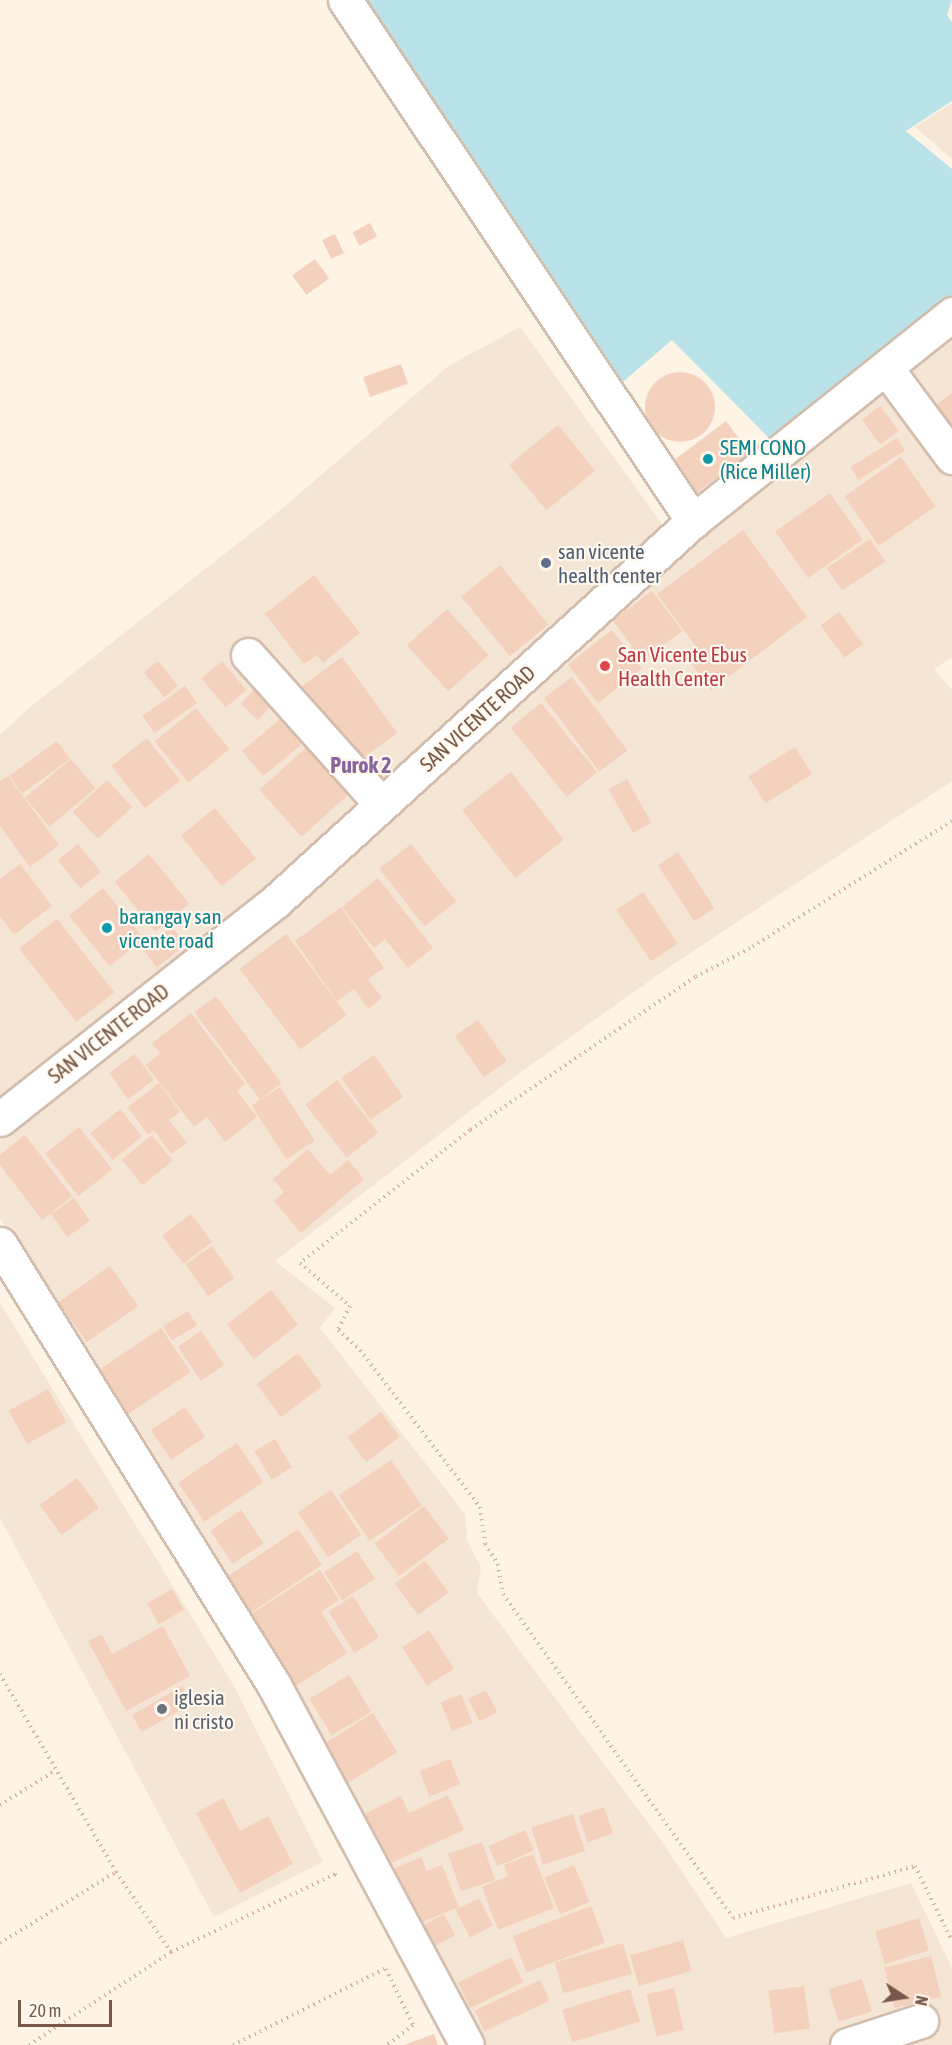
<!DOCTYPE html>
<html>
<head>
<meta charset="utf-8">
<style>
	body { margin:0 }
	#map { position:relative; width:952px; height:2045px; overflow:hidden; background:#fdf4e6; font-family:"Asap Condensed",sans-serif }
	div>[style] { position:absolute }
	.residential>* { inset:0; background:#f5e5d4 }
	.water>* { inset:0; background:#b9e3e8 }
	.building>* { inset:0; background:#f4d1bc; transform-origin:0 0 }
	.round { border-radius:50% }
	.path>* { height:4px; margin-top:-2px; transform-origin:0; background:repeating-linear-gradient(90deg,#d9b49f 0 1.5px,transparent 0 6px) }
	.roads { filter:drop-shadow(2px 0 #d2bdae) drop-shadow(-2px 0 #d2bdae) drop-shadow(0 2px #d2bdae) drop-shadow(0 -2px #d2bdae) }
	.minor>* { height:33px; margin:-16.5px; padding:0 16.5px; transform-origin:16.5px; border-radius:16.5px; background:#fff }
	.dots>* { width:16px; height:16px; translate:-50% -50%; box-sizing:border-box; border:3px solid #fff8ee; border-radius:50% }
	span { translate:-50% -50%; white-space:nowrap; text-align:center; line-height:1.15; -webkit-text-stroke:4.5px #fff8ee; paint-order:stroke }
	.culture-label { font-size:21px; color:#0d838f }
	.left { translate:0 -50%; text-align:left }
	.service-label { font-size:21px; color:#4e5e75 }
	.health-label { font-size:21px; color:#be3a42 }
	.street-label { font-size:21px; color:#785949 }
	.worship-label { font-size:21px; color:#5b616d }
	.neighbourhood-label { font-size:22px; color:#88659c; font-weight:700 }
	.north { position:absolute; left:874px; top:1967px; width:60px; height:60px; -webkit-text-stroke:4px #fff8ee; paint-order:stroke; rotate:102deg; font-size:16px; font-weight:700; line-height:24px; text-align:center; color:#785949 }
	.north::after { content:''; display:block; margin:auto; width:21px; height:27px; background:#785949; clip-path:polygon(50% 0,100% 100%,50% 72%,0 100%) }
	.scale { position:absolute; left:18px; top:2000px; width:94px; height:27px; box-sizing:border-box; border:3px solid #785949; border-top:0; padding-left:8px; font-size:18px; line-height:21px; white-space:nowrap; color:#785949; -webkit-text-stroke:4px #fff8ee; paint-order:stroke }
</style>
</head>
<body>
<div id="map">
	<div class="residential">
		<i style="clip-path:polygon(952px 103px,952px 159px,915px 127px)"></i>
		<i style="clip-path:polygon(520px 327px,667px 531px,262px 890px,0 1099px,0 735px,29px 708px,279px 511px,450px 365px)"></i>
		<i style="clip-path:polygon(952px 329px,952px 658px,934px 669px,952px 690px,952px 781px,672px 965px,518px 1074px,275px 1261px,335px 1308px,320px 1328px,465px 1514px,467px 1541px,481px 1567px,477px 1593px,660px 1839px,726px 1938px,911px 1883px,952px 1968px,952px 2045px,464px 2045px,241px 1624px,0 1218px,0 1135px,649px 578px)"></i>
		<i style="clip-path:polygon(0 1303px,234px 1686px,323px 1862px,214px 1917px,0 1518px)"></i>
	</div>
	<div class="water">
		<i style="clip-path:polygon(352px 0,952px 0,947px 15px,952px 22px,952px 101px,906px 131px,952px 169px,952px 302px,773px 442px,672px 340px,612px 391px)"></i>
	</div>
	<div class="building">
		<i style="left:370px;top:223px;width:15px;height:20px;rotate:62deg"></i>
		<i style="left:335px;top:234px;width:21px;height:14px;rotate:65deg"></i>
		<i style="left:315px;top:259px;width:24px;height:28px;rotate:54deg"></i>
		<i style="left:401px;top:364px;width:21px;height:40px;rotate:71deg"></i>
		<i class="round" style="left:645px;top:372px;width:70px;height:70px"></i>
		<i style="clip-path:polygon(952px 393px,952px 435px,932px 408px)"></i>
		<i style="left:880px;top:406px;width:31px;height:23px;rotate:53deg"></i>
		<i style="left:726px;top:421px;width:40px;height:74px;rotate:53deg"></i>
		<i style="left:558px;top:425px;width:59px;height:63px;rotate:51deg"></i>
		<i style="left:897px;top:438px;width:15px;height:55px;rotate:58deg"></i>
		<i style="left:901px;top:457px;width:60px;height:69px;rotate:55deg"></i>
		<i style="left:830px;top:493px;width:57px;height:67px;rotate:55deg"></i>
		<i style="clip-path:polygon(743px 530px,807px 617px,711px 690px,692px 665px,704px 657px,657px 594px)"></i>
		<i style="left:870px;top:539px;width:27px;height:52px;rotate:56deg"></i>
		<i style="left:500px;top:565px;width:77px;height:50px;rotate:51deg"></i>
		<i style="clip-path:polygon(314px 575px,360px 633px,323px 663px,317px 655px,304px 664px,265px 614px)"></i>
		<i style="left:652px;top:591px;width:50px;height:49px;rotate:53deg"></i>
		<i style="left:447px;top:609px;width:62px;height:54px;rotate:48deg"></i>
		<i style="left:839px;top:612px;width:40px;height:23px;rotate:53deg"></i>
		<i style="left:612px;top:630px;width:49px;height:56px;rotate:52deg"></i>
		<i style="left:342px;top:657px;width:94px;height:50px;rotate:54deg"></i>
		<i style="left:158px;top:661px;width:32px;height:18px;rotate:51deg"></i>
		<i style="left:222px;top:661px;width:38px;height:27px;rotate:50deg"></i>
		<i style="left:572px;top:677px;width:92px;height:35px;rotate:53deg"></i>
		<i style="left:259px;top:685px;width:24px;height:26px;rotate:45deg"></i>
		<i style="left:185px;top:686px;width:21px;height:52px;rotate:55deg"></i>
		<i style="left:541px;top:703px;width:89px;height:39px;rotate:51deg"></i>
		<i style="left:196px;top:708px;width:53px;height:53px;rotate:51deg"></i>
		<i style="left:285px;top:715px;width:33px;height:56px;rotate:50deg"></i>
		<i style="left:147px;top:738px;width:54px;height:45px;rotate:52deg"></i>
		<i style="left:57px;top:741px;width:22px;height:59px;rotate:54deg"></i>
		<i style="left:307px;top:747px;width:63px;height:64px;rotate:48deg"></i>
		<i style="left:795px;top:747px;width:32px;height:55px;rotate:58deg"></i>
		<i style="left:71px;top:759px;width:38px;height:60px;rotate:50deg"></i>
		<i style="left:511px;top:772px;width:86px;height:62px;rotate:52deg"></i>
		<i style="clip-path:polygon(8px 776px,59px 845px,30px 867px,0 826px,0 781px)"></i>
		<i style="left:627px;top:779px;width:50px;height:21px;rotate:61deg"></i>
		<i style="left:107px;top:780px;width:37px;height:47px;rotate:47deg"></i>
		<i style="left:215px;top:808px;width:65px;height:44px;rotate:51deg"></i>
		<i style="left:78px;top:844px;width:36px;height:26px;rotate:51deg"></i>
		<i style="left:411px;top:844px;width:73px;height:40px;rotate:52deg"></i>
		<i style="left:678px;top:852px;width:67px;height:24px;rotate:57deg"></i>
		<i style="left:149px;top:854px;width:64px;height:44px;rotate:51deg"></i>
		<i style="clip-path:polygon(20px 864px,52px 906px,14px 935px,0 916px,0 879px)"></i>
		<i style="clip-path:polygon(378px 878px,433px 948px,408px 968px,385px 939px,374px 948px,342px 907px)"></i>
		<i style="left:103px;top:888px;width:65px;height:44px;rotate:51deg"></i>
		<i style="left:643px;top:892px;width:62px;height:32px;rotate:56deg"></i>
		<i style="clip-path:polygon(341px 907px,384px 968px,368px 979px,382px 998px,368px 1009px,354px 989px,337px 1001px,295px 941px)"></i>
		<i style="left:57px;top:919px;width:93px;height:48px;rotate:52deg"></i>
		<i style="left:172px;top:927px;width:22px;height:37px;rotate:51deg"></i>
		<i style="left:286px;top:934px;width:101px;height:58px;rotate:53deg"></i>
		<i style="left:216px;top:996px;width:109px;height:27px;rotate:53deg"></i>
		<i style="clip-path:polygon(191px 1013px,245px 1084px,237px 1091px,257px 1117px,225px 1142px,207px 1117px,194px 1127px,146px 1065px,160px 1053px,152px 1043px)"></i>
		<i style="left:478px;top:1020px;width:50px;height:28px;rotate:55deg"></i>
		<i style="left:135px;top:1054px;width:32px;height:32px;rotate:54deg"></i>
		<i style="left:374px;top:1055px;width:51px;height:40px;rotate:55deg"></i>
		<i style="left:337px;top:1080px;width:67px;height:40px;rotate:52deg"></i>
		<i style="clip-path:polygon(159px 1083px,180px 1112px,169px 1120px,187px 1143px,171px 1154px,154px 1130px,148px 1135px,128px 1107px)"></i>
		<i style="left:280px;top:1087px;width:64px;height:34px;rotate:57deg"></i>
		<i style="left:120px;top:1109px;width:35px;height:38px;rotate:51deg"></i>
		<i style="left:79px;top:1127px;width:54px;height:43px;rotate:52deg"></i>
		<i style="clip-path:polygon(25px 1135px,72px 1196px,42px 1220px,0 1165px,0 1155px)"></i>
		<i style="left:152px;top:1135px;width:33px;height:39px;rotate:51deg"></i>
		<i style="clip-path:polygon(308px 1149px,330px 1175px,348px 1160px,364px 1179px,301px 1233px,274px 1201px,284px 1192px,273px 1179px)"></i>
		<i style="left:74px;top:1198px;width:28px;height:28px;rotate:55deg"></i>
		<i style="left:191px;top:1214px;width:35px;height:36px;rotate:53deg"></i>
		<i style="left:212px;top:1246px;width:39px;height:32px;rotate:55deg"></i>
		<i style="left:110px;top:1266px;width:49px;height:63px;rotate:55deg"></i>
		<i style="left:271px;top:1290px;width:44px;height:56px;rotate:52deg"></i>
		<i style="left:188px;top:1311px;width:17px;height:29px;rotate:59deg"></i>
		<i style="left:161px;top:1328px;width:53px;height:77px;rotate:56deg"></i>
		<i style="left:201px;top:1331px;width:41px;height:28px;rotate:56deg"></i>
		<i style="left:298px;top:1353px;width:41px;height:52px;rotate:53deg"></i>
		<i style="left:48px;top:1389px;width:38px;height:45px;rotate:61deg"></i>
		<i style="left:185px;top:1407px;width:36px;height:41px;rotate:56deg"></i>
		<i style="left:381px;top:1412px;width:31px;height:42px;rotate:53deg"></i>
		<i style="left:275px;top:1439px;width:33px;height:24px;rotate:59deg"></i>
		<i style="left:237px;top:1443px;width:47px;height:71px;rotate:56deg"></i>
		<i style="left:391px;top:1460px;width:55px;height:63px;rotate:56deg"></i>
		<i style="left:77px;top:1478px;width:37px;height:46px;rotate:54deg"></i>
		<i style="left:331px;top:1490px;width:54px;height:40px;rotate:56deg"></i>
		<i style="left:424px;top:1506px;width:41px;height:62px;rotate:53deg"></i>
		<i style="left:241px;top:1510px;width:40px;height:37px;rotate:56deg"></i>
		<i style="left:298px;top:1529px;width:43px;height:88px;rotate:56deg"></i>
		<i style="left:357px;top:1551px;width:33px;height:39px;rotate:57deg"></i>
		<i style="left:425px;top:1561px;width:39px;height:38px;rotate:53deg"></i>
		<i style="clip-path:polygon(320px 1570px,339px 1600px,321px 1612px,347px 1653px,290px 1690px,245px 1618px)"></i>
		<i style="left:172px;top:1589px;width:24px;height:29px;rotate:60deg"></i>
		<i style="left:353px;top:1596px;width:49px;height:29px;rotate:58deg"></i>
		<i style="clip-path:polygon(163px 1626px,190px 1676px,126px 1711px,88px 1641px,102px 1634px,112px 1654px)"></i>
		<i style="left:429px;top:1630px;width:46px;height:32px;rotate:57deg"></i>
		<i style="left:349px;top:1675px;width:43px;height:46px;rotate:59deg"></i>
		<i style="left:182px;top:1686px;width:20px;height:58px;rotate:60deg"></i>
		<i style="left:486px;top:1690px;width:25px;height:20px;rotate:63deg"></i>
		<i style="left:461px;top:1694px;width:31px;height:22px;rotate:68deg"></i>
		<i style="left:373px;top:1713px;width:46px;height:63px;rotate:58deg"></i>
		<i style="left:450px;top:1759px;width:27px;height:33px;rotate:68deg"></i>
		<i style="clip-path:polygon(448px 1795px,464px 1830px,378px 1869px,362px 1815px,401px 1796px,409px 1813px)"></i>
		<i style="clip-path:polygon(223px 1798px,240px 1831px,268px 1816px,293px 1864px,240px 1893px,196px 1813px)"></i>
		<i style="left:604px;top:1807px;width:28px;height:27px;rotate:71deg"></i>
		<i style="left:573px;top:1814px;width:39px;height:44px;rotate:72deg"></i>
		<i style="left:525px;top:1830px;width:22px;height:40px;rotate:66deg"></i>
		<i style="left:482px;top:1842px;width:40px;height:36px;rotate:71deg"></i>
		<i style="clip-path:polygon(533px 1854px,554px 1908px,498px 1930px,482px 1887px,508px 1876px,504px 1865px)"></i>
		<i style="clip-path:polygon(421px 1857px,427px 1871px,442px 1865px,459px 1907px,408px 1928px,385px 1872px)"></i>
		<i style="left:574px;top:1865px;width:40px;height:32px;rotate:67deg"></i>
		<i style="left:479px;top:1898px;width:31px;height:26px;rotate:63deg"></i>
		<i style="left:591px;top:1906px;width:39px;height:84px;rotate:69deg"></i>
		<i style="left:444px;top:1914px;width:24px;height:35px;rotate:62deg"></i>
		<i style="left:919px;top:1918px;width:34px;height:46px;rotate:73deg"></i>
		<i style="left:683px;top:1940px;width:32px;height:55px;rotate:74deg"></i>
		<i style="left:623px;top:1943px;width:32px;height:71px;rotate:74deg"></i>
		<i style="left:931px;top:1956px;width:42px;height:48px;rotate:76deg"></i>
		<i style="left:511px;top:1957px;width:28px;height:59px;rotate:64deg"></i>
		<i style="left:862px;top:1979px;width:34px;height:35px;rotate:73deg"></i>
		<i style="left:540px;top:1980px;width:23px;height:72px;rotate:65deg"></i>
		<i style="left:804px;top:1986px;width:43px;height:36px;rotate:82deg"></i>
		<i style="left:674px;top:1988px;width:43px;height:28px;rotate:77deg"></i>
		<i style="left:630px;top:1989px;width:34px;height:71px;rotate:73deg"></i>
		<i style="clip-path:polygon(434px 2034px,438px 2045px,404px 2045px)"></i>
	</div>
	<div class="path">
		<i style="left:952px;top:821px;width:239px;rotate:147.8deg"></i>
		<i style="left:750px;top:948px;width:62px;rotate:152.2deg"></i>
		<i style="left:695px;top:977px;width:272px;rotate:145.8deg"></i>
		<i style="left:470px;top:1130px;width:216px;rotate:142deg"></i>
		<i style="left:300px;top:1263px;width:66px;rotate:40.7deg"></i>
		<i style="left:350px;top:1306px;width:27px;rotate:117deg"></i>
		<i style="left:338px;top:1330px;width:30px;rotate:42deg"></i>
		<i style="left:360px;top:1350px;width:198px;rotate:52.6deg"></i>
		<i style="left:480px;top:1507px;width:37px;rotate:82deg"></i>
		<i style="left:485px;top:1544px;width:24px;rotate:57deg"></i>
		<i style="left:498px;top:1564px;width:30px;rotate:81deg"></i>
		<i style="left:503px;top:1594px;width:397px;rotate:54.6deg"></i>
		<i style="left:733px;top:1918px;width:189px;rotate:-15.9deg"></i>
		<i style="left:915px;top:1866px;width:84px;rotate:63.7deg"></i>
		<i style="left:0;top:1674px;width:229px;rotate:59.6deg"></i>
		<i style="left:116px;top:1872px;width:97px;rotate:55.5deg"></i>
		<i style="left:171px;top:1952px;width:182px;rotate:-25.4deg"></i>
		<i style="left:335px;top:1874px;width:4px;rotate:56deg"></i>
		<i style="left:0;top:1805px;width:66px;rotate:-32deg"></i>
		<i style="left:0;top:1943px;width:136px;rotate:-31.5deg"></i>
		<i style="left:386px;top:1969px;width:62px;rotate:64.3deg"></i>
		<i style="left:413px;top:2025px;width:33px;rotate:142deg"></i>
		<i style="left:29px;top:2045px;width:170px;rotate:-33.2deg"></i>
		<i style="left:233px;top:2045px;width:171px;rotate:-26.7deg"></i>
	</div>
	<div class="roads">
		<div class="minor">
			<i style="left:345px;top:0;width:627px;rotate:56.26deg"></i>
			<i style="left:886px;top:368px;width:111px;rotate:53.4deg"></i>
			<i style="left:248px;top:655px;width:200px;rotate:48.2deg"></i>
			<i style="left:0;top:1119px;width:352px;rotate:-38.3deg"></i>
			<i style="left:276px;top:901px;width:564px;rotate:-42.34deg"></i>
			<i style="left:693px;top:521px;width:332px;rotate:-38.6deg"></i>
			<i style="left:0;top:1244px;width:519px;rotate:58.15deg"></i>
			<i style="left:274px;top:1685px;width:408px;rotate:61.8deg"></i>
			<i style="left:847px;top:2045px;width:78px;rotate:-18deg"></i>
		</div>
	</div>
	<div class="dots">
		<i style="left:708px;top:459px;background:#0f9aa8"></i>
		<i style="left:546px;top:563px;background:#5c6f8a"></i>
		<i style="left:605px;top:666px;background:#e0444e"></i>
		<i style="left:107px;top:928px;background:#0f9aa8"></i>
		<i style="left:162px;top:1709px;background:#6b7280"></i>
	</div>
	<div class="culture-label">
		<span class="left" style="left:720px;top:459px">SEMI CONO<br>(Rice Miller)</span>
		<span class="left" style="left:119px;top:928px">barangay san<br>vicente road</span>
	</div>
	<div class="service-label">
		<span class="left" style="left:558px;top:563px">san vicente<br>health center</span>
	</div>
	<div class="health-label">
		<span class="left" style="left:618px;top:666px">San Vicente Ebus<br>Health Center</span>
	</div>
	<div class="street-label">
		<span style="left:477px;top:718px;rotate:-42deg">SAN VICENTE ROAD</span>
		<span style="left:108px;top:1033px;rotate:-38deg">SAN VICENTE ROAD</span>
	</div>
	<div class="worship-label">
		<span class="left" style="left:174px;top:1709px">iglesia<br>ni cristo</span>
	</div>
	<div class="neighbourhood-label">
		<span style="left:361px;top:766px">Purok 2</span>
	</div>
	<div class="north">N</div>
	<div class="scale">20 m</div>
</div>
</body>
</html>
